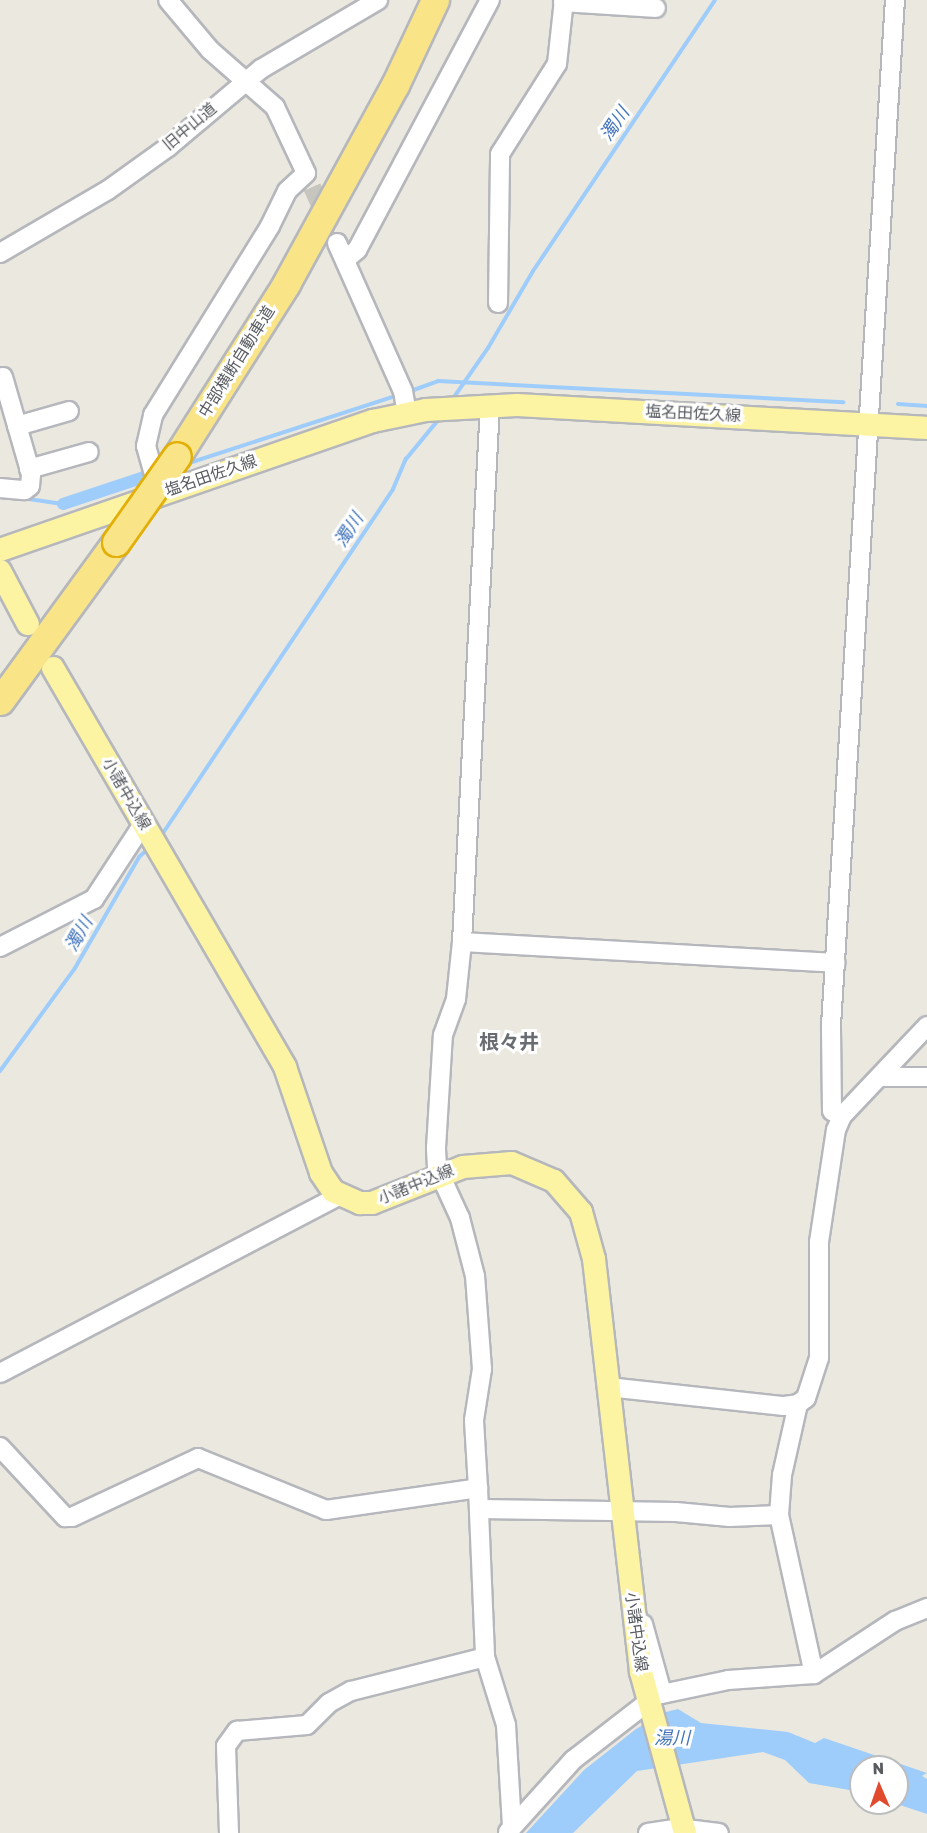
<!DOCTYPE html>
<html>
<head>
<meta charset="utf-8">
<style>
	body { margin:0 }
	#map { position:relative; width:927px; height:1833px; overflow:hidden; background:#ebe9df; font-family:Rubik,"Noto Sans JP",sans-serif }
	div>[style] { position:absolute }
	.water>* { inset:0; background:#9eccfb }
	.stream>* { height:4px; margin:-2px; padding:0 2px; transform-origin:2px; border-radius:2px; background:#9eccfb }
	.canal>* { height:12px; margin:-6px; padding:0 6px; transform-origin:6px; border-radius:6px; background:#9eccfb }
	.minor-tunnel>* { height:18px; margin-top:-9px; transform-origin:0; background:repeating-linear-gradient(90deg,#c6c6bf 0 18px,transparent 0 27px) }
	.roads { filter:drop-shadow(2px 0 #b5b7bc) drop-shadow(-2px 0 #b5b7bc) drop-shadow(0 2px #b5b7bc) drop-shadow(0 -2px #b5b7bc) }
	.minor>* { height:18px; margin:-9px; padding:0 9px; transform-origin:9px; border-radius:9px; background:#fff }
	.major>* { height:22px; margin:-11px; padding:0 11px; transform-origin:11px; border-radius:11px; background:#fcf4a3 }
	.highway>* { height:27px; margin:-13.5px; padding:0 13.5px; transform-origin:13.5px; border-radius:13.5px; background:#f9e588 }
	.bridges { filter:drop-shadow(2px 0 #e2af08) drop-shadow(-2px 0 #e2af08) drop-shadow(0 2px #e2af08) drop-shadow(0 -2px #e2af08) }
	.highway-bridge>* { height:27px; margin:-13.5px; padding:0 13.5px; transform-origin:13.5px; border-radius:13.5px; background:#f9e588 }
	span { translate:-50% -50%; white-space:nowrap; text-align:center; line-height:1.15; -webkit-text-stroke:6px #fff; paint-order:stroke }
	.street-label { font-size:16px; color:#585b60 }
	.water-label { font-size:18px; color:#4375bd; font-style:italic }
	.quarter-label { font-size:20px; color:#696d72; font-weight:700 }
	.north { position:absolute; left:849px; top:1755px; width:60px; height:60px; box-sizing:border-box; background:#fff; border:2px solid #bcbdbf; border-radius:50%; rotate:358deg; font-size:16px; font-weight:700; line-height:24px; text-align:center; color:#585b60 }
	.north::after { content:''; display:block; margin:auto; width:21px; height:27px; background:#e24a2e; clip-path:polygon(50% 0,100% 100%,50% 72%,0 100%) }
</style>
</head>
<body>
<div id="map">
	<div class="water">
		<i style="clip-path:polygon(678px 1709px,701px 1723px,788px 1732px,815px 1743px,824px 1738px,927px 1773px,922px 1776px,927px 1779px,927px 1814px,894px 1803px,897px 1767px,861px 1767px,861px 1792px,809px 1783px,785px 1760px,763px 1752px,637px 1771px,573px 1833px,526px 1833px,584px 1770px,636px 1729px,662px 1713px)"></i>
	</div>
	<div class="stream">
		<i style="left:408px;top:392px;width:32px;rotate:-20deg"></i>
		<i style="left:438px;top:381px;width:406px;rotate:3deg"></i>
		<i style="left:452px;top:400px;width:63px;rotate:-55.3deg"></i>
		<i style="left:488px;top:348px;width:89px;rotate:-59.7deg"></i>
		<i style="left:533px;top:271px;width:326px;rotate:-56.1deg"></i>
		<i style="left:898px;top:404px;width:29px;rotate:4deg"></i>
		<i style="left:186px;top:464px;width:223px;rotate:-18deg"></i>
		<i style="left:22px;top:498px;width:41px;rotate:8.3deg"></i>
		<i style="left:161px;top:836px;width:417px;rotate:-56.2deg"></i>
		<i style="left:393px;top:489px;width:33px;rotate:-67deg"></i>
		<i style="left:406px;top:459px;width:52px;rotate:-50.5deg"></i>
		<i style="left:0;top:1071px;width:127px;rotate:-53.9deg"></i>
		<i style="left:75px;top:968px;width:128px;rotate:-60deg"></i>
		<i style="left:139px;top:857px;width:13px;rotate:-42deg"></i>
	</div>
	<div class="canal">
		<i style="left:63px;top:504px;width:92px;rotate:-18.4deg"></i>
	</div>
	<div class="minor-tunnel">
		<i style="left:312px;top:187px;width:61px;rotate:65.9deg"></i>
	</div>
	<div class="roads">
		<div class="minor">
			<i style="left:563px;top:2px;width:93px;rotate:3.7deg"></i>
			<i style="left:337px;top:243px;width:162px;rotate:66deg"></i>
			<i style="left:403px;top:391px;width:23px;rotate:80deg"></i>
			<i style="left:0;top:253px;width:125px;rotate:-30.3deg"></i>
			<i style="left:108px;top:190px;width:74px;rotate:-35.6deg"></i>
			<i style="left:168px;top:147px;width:121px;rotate:-40deg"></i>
			<i style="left:261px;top:69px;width:136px;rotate:-30.5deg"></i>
			<i style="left:345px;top:260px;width:16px;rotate:-40deg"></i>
			<i style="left:357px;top:250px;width:283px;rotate:-62deg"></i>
			<i style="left:498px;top:303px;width:149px;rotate:-89.2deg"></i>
			<i style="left:500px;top:154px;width:107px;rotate:-57.7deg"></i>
			<i style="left:557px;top:64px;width:64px;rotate:-83.8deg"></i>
			<i style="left:17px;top:426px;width:54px;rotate:-16.1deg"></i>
			<i style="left:29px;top:469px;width:62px;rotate:-15.8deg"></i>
			<i style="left:0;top:488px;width:25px;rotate:5deg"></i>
			<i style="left:25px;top:490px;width:6px;rotate:-39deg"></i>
			<i style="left:30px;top:486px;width:12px;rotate:-85deg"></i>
			<i style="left:31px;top:474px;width:101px;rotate:-106.1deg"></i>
			<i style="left:159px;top:492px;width:48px;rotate:-105.8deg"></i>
			<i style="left:146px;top:446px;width:32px;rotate:-77deg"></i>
			<i style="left:153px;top:415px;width:222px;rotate:-58.2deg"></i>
			<i style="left:270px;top:226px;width:39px;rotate:-64deg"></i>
			<i style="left:287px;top:191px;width:26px;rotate:-43deg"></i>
			<i style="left:306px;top:173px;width:73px;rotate:-115.2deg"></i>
			<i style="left:275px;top:107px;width:86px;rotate:-138.8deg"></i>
			<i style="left:210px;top:50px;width:65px;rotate:-130deg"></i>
			<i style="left:462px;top:942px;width:374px;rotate:3.2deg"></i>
			<i style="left:0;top:947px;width:106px;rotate:-27.1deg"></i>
			<i style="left:94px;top:899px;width:90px;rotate:-56.8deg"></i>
			<i style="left:880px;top:1077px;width:47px"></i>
			<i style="left:842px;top:1116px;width:11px;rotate:-153deg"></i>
			<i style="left:832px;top:1111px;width:86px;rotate:-90.7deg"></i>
			<i style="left:831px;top:1025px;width:1027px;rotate:-86.43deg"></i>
			<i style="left:0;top:1373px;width:382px;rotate:-27.6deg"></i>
			<i style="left:608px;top:1387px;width:177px;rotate:6.2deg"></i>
			<i style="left:784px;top:1406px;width:14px;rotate:-8deg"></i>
			<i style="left:798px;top:1404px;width:10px;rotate:-37deg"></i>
			<i style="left:806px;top:1398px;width:42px;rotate:-72deg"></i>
			<i style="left:819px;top:1358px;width:116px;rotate:-90deg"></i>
			<i style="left:819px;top:1242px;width:113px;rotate:-81.4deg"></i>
			<i style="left:836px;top:1130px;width:15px;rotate:-67deg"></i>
			<i style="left:842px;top:1116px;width:124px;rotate:-46.6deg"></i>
			<i style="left:798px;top:1404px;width:73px;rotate:102.7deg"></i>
			<i style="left:782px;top:1475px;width:40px;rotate:94.3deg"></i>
			<i style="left:779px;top:1515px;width:163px;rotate:77.6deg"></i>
			<i style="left:814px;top:1674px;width:97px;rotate:-33.2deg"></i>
			<i style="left:895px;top:1621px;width:35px;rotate:-22deg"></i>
			<i style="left:0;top:1447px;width:96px;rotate:47.1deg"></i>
			<i style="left:65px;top:1517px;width:7px"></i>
			<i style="left:72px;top:1517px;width:139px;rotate:-25.1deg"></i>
			<i style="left:198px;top:1458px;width:138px;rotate:22.1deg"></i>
			<i style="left:326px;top:1510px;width:154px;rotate:-8.2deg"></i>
			<i style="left:478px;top:1488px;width:169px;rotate:87.6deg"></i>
			<i style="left:485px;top:1657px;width:71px;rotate:72.8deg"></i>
			<i style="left:506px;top:1725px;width:102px;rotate:86.6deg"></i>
			<i style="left:478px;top:1488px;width:68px;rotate:-93.4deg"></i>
			<i style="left:474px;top:1420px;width:52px;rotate:-81.1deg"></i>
			<i style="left:482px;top:1369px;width:93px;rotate:-94.3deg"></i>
			<i style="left:475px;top:1276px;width:60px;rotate:-104.5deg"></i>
			<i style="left:460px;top:1218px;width:55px;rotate:-114.7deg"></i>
			<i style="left:437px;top:1168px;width:20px;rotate:-93deg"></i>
			<i style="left:436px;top:1148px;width:113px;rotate:-86.5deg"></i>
			<i style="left:443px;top:1035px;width:38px;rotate:-70deg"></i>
			<i style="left:456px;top:999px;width:57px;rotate:-84deg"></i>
			<i style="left:462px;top:942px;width:538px;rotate:-87.02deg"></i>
			<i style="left:480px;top:1509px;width:196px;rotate:0.9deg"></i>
			<i style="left:676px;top:1512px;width:54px;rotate:5.3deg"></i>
			<i style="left:730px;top:1517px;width:49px;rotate:-2.3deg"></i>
			<i style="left:643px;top:1624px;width:72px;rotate:74.6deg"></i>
			<i style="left:508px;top:1832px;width:97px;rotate:-47.9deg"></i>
			<i style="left:573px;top:1760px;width:106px;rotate:-37.7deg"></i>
			<i style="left:657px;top:1695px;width:73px;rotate:-11.9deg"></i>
			<i style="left:728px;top:1680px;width:86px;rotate:-4deg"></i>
			<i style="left:229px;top:1833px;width:87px;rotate:-92deg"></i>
			<i style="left:226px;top:1746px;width:19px;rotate:-54deg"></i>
			<i style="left:237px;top:1731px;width:70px;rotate:-4.9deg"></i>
			<i style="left:307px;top:1725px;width:31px;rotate:-45deg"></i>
			<i style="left:329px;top:1703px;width:25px;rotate:-29deg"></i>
			<i style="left:351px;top:1691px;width:138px;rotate:-14.2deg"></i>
			<i style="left:648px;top:1833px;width:30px;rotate:-9deg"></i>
			<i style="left:678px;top:1828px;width:41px;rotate:7deg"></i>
		</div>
		<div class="major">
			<i style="left:0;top:550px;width:395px;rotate:-19.1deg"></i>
			<i style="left:373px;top:421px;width:54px;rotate:-11.7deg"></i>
			<i style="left:426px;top:410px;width:91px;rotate:-3.1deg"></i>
			<i style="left:517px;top:405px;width:411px;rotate:3.2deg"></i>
			<i style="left:0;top:571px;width:60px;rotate:62.2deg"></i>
			<i style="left:53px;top:668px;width:462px;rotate:59.8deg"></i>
			<i style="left:285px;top:1067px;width:112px;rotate:71.2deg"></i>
			<i style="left:321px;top:1173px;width:22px;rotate:56deg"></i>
			<i style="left:333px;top:1191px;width:30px;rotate:24deg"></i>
			<i style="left:360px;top:1203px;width:12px"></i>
			<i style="left:372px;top:1203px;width:98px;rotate:-21.6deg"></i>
			<i style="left:463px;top:1167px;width:49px;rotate:-4.7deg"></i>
			<i style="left:512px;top:1163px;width:46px;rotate:23.2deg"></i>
			<i style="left:554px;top:1181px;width:41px;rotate:48.9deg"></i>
			<i style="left:581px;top:1212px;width:49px;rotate:74.5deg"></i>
			<i style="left:594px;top:1259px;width:416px;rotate:83.5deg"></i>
			<i style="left:641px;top:1672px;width:167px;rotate:74.7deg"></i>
		</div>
		<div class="highway">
			<i style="left:177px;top:456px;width:204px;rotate:-57.6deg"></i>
			<i style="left:286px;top:284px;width:227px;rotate:-61.3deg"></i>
			<i style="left:395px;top:85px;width:94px;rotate:-64.8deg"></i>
			<i style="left:0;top:701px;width:197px;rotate:-53.9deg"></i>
		</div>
	</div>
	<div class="bridges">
		<div class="highway-bridge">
			<i style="left:116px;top:542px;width:105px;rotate:-54.7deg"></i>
		</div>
	</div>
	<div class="street-label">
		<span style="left:190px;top:127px;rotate:-40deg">旧中山道</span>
		<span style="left:237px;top:362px;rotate:-58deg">中部横断自動車道</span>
		<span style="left:693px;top:414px;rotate:3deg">塩名田佐久線</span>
		<span style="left:211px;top:476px;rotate:-19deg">塩名田佐久線</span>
		<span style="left:126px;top:794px;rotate:60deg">小諸中込線</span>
		<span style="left:416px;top:1185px;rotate:-22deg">小諸中込線</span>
		<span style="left:636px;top:1632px;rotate:82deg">小諸中込線</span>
	</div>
	<div class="water-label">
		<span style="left:615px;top:124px;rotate:-56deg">濁川</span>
		<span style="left:349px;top:530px;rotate:-57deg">濁川</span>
		<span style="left:79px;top:934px;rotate:-60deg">濁川</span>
		<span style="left:672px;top:1738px">湯川</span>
	</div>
	<div class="quarter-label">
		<span style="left:509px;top:1042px">根々井</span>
	</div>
	<div class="north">N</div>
</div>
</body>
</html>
